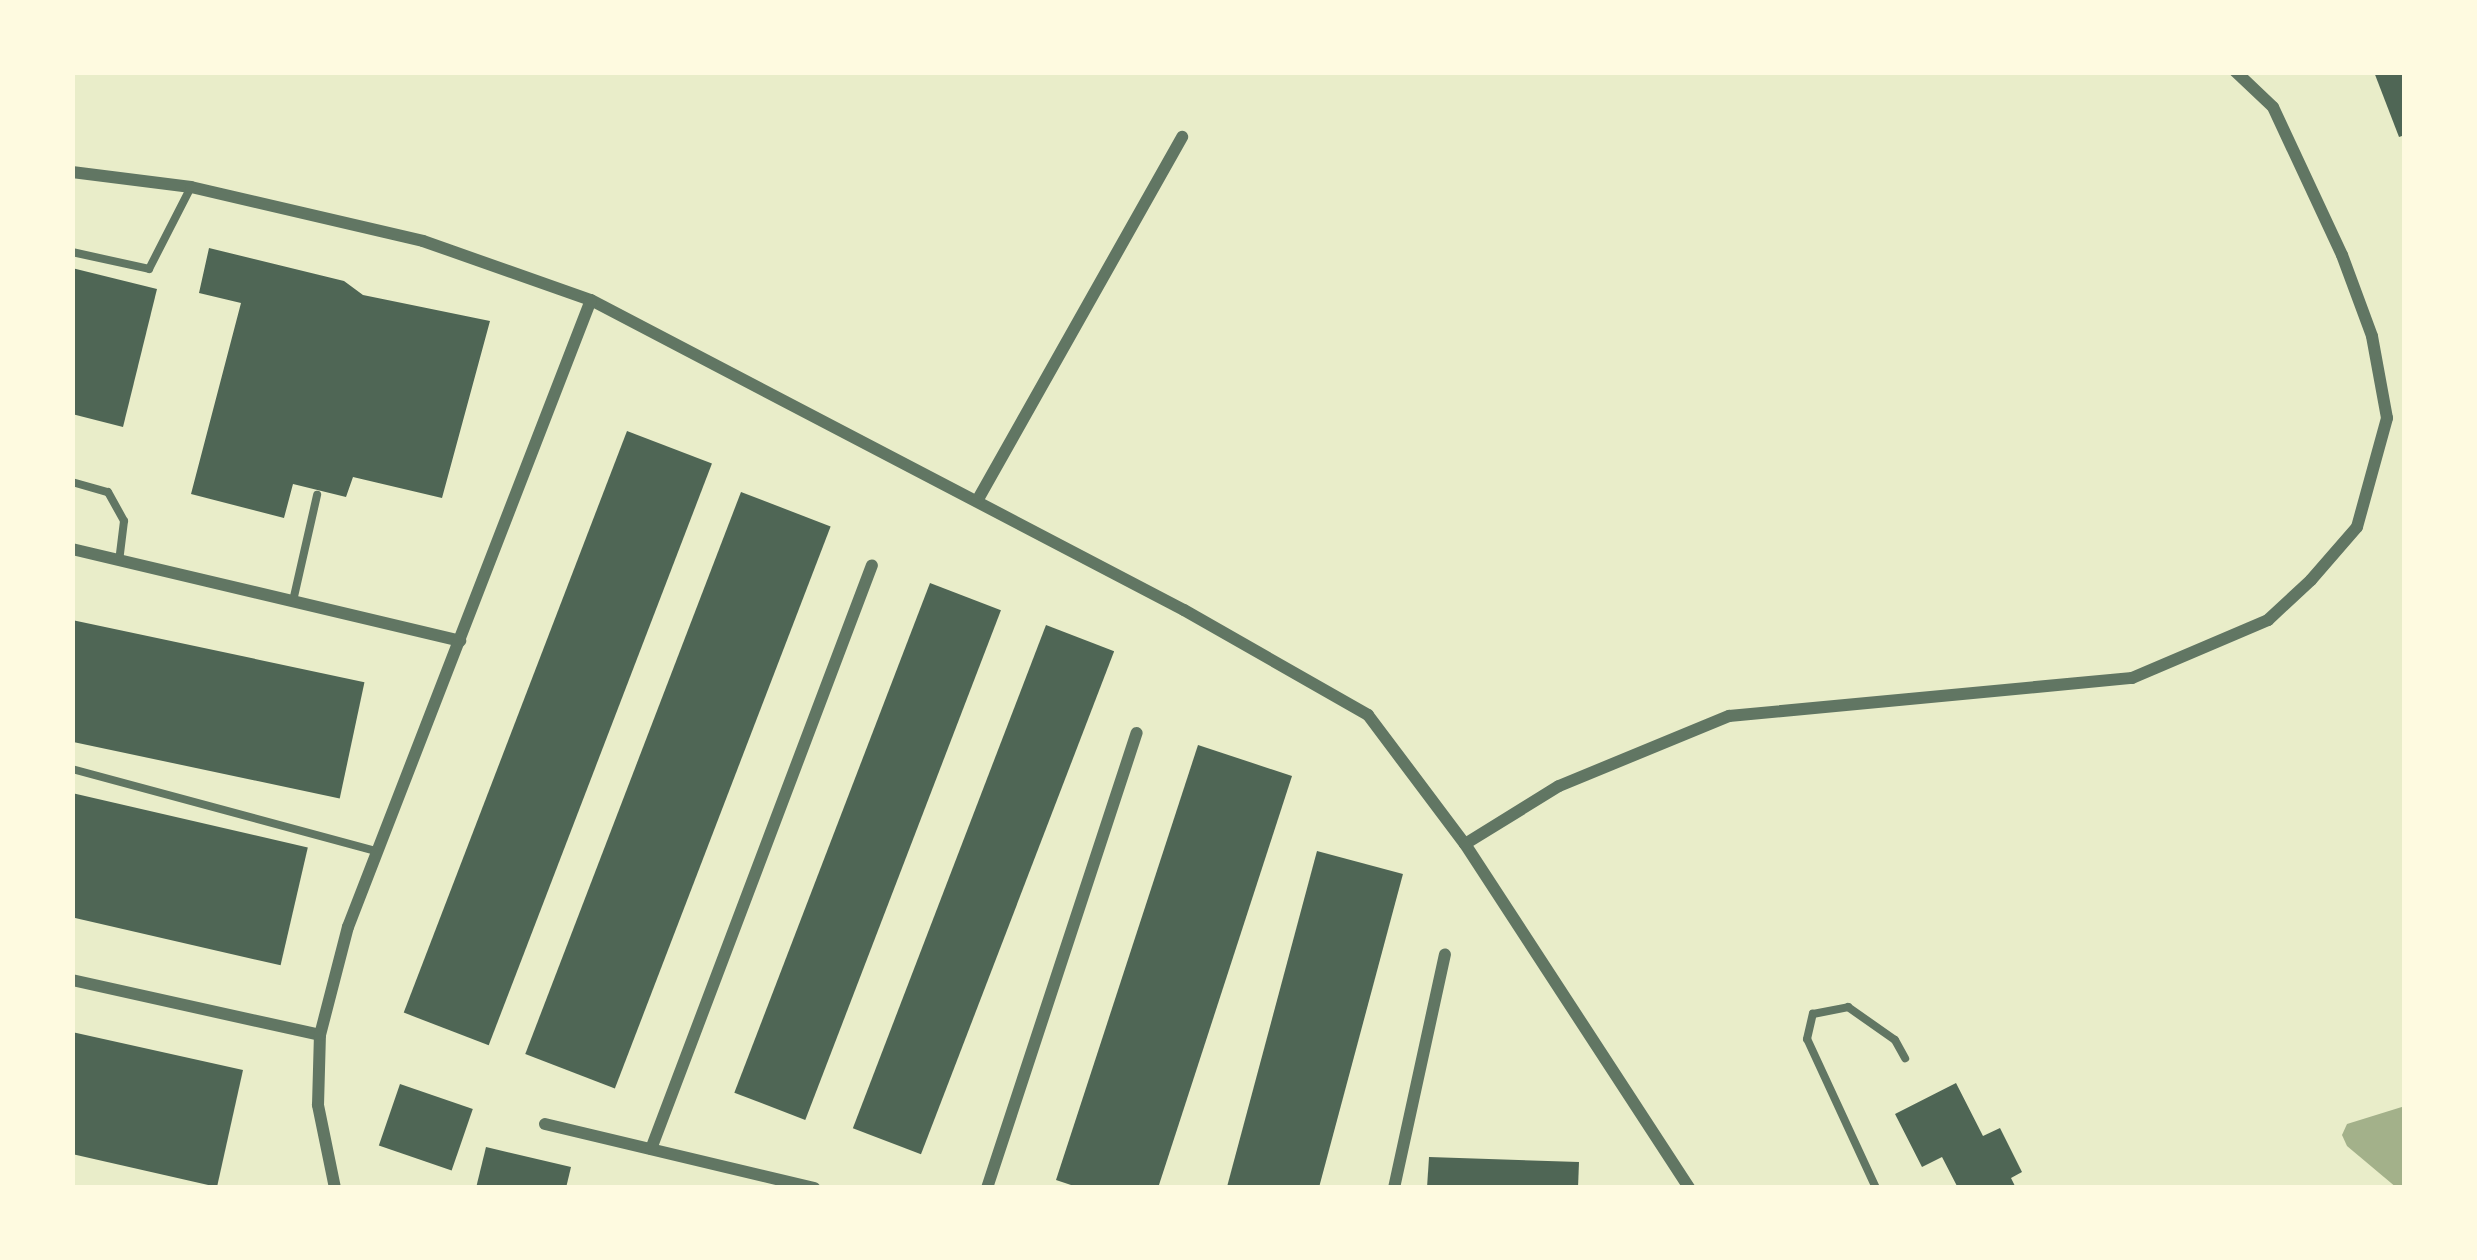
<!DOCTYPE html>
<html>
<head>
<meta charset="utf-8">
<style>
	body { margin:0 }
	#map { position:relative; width:2477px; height:1260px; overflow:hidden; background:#e9edc9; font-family:"Noto Sans",sans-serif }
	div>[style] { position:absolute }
	.water>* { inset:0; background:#a3b18a }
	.building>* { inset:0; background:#4f6655; transform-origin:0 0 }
	.service>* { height:8px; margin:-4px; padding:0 4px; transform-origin:4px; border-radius:4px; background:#617663 }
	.minor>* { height:12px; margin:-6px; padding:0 6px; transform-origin:6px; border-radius:6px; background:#617663 }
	span { translate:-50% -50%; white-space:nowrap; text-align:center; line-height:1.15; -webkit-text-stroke:9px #fefae0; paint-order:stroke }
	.frame { position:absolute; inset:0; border:75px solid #fefae0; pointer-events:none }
</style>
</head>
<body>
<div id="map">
	<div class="water">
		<i style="clip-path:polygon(2405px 1106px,2405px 1188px,2397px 1188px,2347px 1146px,2342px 1135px,2347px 1124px)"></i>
	</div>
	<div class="building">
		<i style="clip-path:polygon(2374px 72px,2405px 72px,2405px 135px,2399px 137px)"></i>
		<i style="clip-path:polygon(209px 248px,344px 281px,363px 295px,490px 321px,442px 498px,353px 477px,346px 497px,293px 484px,284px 518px,191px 494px,241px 303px,199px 293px)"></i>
		<i style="clip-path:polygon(72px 268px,157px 289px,123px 427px,72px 414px)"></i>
		<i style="left:627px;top:431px;width:91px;height:623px;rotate:21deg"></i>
		<i style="left:741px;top:492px;width:96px;height:602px;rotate:21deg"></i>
		<i style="left:930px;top:583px;width:76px;height:546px;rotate:21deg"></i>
		<i style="left:72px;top:620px;width:299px;height:119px;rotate:12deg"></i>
		<i style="left:1046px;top:625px;width:73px;height:539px;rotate:21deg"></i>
		<i style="clip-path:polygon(1198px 745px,1292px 776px,1158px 1188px,1080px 1188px,1056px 1180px)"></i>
		<i style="left:72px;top:793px;width:242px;height:121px;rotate:13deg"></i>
		<i style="left:1317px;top:851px;width:89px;height:349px;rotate:15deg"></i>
		<i style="clip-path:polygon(72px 1032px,243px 1070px,217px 1187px,72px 1154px)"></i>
		<i style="clip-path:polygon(1956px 1083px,1983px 1136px,2000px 1128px,2022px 1172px,2011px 1178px,2016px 1188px,1958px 1188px,1942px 1157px,1922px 1167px,1895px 1114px)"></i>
		<i style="left:400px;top:1084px;width:77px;height:65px;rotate:19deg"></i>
		<i style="clip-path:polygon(486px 1147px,571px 1167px,566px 1188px,476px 1188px)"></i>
		<i style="clip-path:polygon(1429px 1157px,1579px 1162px,1578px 1188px,1427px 1188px)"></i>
	</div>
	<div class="service">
		<i style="left:72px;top:252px;width:79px;rotate:12.4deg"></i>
		<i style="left:149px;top:269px;width:92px;rotate:-62.9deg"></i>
		<i style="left:72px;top:482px;width:37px;rotate:16deg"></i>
		<i style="left:108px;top:492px;width:33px;rotate:61deg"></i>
		<i style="left:124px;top:521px;width:39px;rotate:97deg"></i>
		<i style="left:293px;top:601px;width:109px;rotate:-77.2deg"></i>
		<i style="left:72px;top:769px;width:315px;rotate:15.1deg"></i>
		<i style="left:1876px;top:1188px;width:164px;rotate:-114.8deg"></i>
		<i style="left:1807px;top:1039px;width:26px;rotate:-77deg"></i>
		<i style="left:1813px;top:1014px;width:36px;rotate:-11deg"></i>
		<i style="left:1848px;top:1007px;width:57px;rotate:35.1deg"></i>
		<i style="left:1895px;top:1040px;width:21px;rotate:61deg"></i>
	</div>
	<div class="minor">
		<i style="left:72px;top:172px;width:120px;rotate:7.2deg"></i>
		<i style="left:191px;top:187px;width:238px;rotate:13.1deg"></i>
		<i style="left:423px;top:241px;width:178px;rotate:19.4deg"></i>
		<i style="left:591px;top:300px;width:669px;rotate:27.6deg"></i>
		<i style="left:1184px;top:610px;width:212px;rotate:29.7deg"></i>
		<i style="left:1368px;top:715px;width:161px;rotate:53.1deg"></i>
		<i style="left:1465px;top:844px;width:411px;rotate:56.9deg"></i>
		<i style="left:977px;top:501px;width:418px;rotate:-60.6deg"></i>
		<i style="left:72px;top:549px;width:399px;rotate:13.3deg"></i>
		<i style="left:1465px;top:844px;width:110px;rotate:-31.7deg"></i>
		<i style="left:1559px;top:786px;width:184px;rotate:-22.4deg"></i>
		<i style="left:1729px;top:716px;width:405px;rotate:-5.4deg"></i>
		<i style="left:2132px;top:678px;width:148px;rotate:-23.1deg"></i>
		<i style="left:2268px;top:620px;width:59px;rotate:-42.9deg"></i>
		<i style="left:2311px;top:580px;width:70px;rotate:-49deg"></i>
		<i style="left:2357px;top:527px;width:113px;rotate:-74.6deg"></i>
		<i style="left:2387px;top:418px;width:83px;rotate:-100.4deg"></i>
		<i style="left:2372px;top:336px;width:86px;rotate:-110.3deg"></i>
		<i style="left:2342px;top:255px;width:163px;rotate:-115deg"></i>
		<i style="left:2273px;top:107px;width:51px;rotate:-136.6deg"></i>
		<i style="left:72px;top:980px;width:254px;rotate:12.5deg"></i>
		<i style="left:545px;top:1124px;width:277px;rotate:13.4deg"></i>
		<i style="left:651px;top:1149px;width:624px;rotate:-69.27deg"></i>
		<i style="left:335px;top:1188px;width:85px;rotate:-101.6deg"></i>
		<i style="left:318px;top:1105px;width:70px;rotate:-88.4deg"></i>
		<i style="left:320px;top:1035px;width:112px;rotate:-75.5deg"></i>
		<i style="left:348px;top:927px;width:672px;rotate:-68.82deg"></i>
		<i style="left:987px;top:1188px;width:479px;rotate:-71.8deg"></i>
		<i style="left:1394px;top:1188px;width:239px;rotate:-77.7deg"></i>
	</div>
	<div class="frame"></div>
</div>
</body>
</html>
